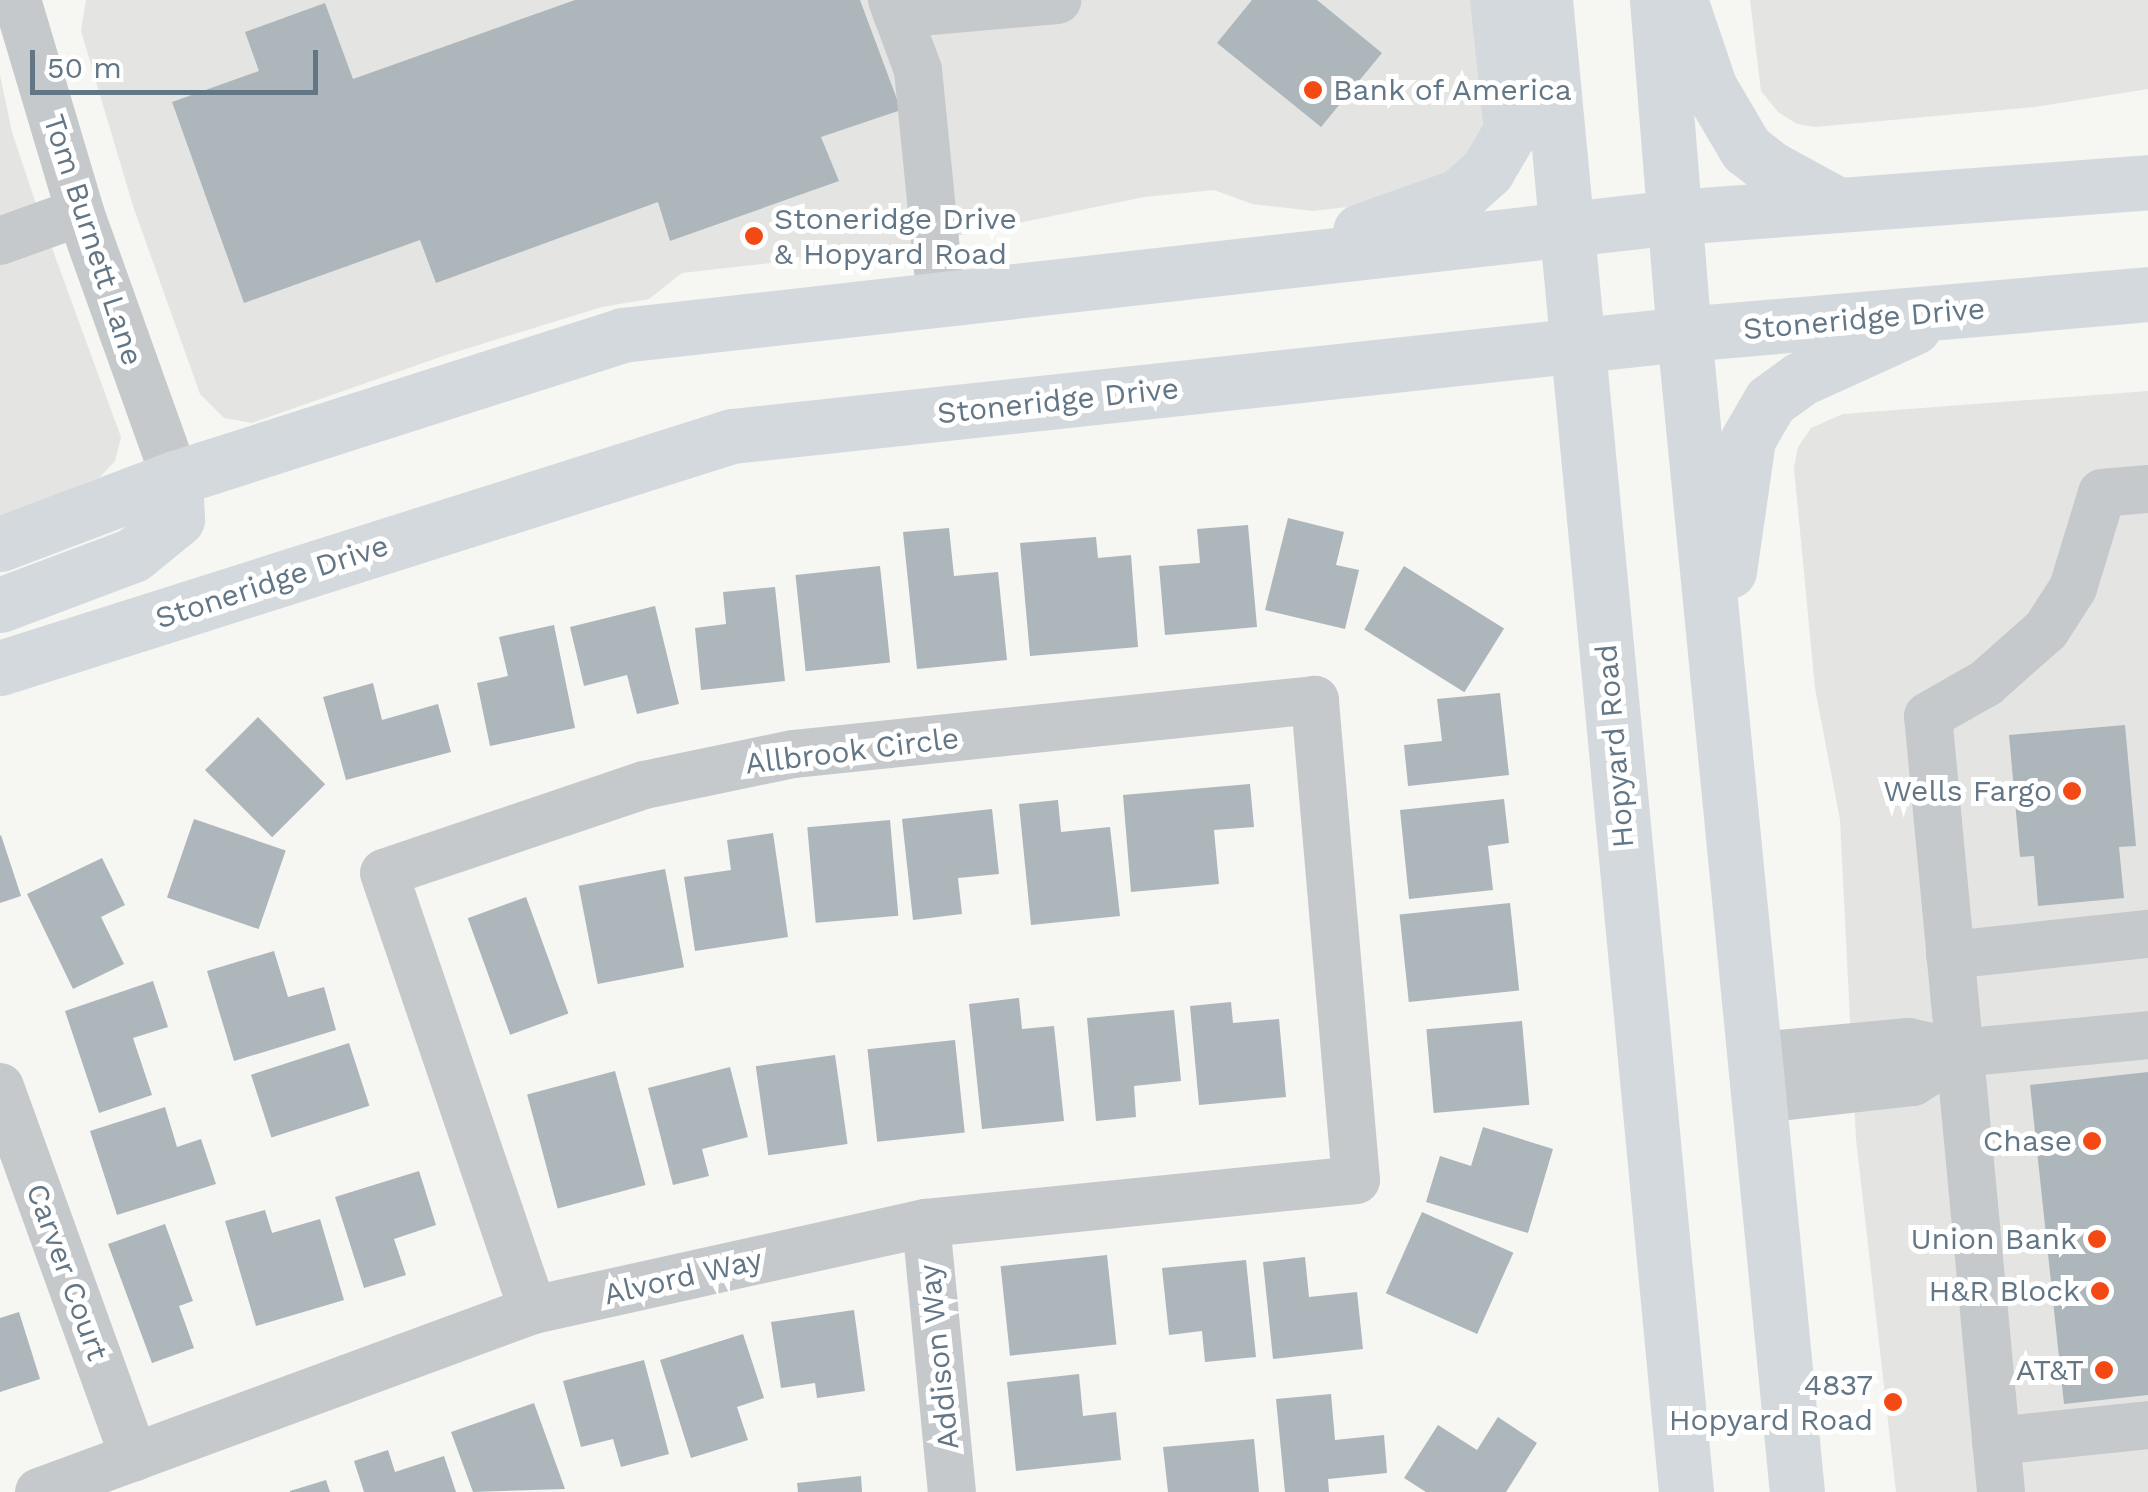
<!DOCTYPE html>
<html>
<head>
<meta charset="utf-8">
<style>
	body { margin:0 }
	#map { position:relative; width:2148px; height:1492px; overflow:hidden; background:#f6f6f2; font-family:"Work Sans",sans-serif }
	div>[style] { position:absolute }
	.built>* { inset:0; background:#e4e5e3 }
	.building>* { inset:0; background:#adb6bb; transform-origin:0 0 }
	.minor>* { height:48px; margin:-24px; padding:0 24px; transform-origin:24px; border-radius:24px; background:#c5c9cc }
	.major>* { height:55px; margin:-27.5px; padding:0 27.5px; transform-origin:27.5px; border-radius:27.5px; background:#d3d9dd }
	.dots>* { width:28px; height:28px; translate:-50% -50%; box-sizing:border-box; border:5px solid #fff; border-radius:50% }
	span { translate:-50% -50%; white-space:nowrap; text-align:center; line-height:1.15; -webkit-text-stroke:10px #fff; paint-order:stroke }
	.poi-label { font-size:30px; color:#627686 }
	.left { translate:0 -50%; text-align:left }
	.right { translate:-100% -50%; text-align:right }
	.street-label { font-size:30px; color:#627686 }
	.scale { position:absolute; left:30px; top:50px; width:288px; height:45px; box-sizing:border-box; border:5px solid #627686; border-top:0; padding-left:12px; font-size:30px; line-height:35px; white-space:nowrap; color:#627686; -webkit-text-stroke:8px #fff; paint-order:stroke }
</style>
</head>
<body>
<div id="map">
	<div class="built">
		<i style="clip-path:polygon(86px 0,1493px 0,1497px 137px,1460px 181px,1399px 201px,1313px 211px,1252px 204px,1214px 190px,1144px 197px,894px 249px,682px 273px,649px 299px,602px 307px,446px 355px,252px 423px,224px 418px,200px 394px,133px 206px,81px 31px)"></i>
		<i style="clip-path:polygon(1750px 0,2148px 0,2148px 89px,2035px 107px,1815px 127px,1797px 124px,1778px 112px,1761px 91px)"></i>
		<i style="clip-path:polygon(0 75px,12px 132px,36px 204px,121px 437px,115px 461px,100px 477px,0 518px)"></i>
		<i style="clip-path:polygon(2148px 391px,2148px 1492px,1896px 1492px,1856px 1139px,1840px 820px,1815px 688px,1794px 468px,1798px 447px,1811px 428px,1843px 414px)"></i>
	</div>
	<div class="building">
		<i style="clip-path:polygon(575px 0,860px 0,901px 110px,821px 137px,839px 181px,670px 241px,658px 202px,436px 283px,420px 240px,244px 303px,172px 102px,259px 71px,245px 32px,325px 3px,353px 79px)"></i>
		<i style="clip-path:polygon(1252px 0,1317px 0,1382px 53px,1321px 127px,1217px 43px)"></i>
		<i style="clip-path:polygon(1288px 518px,1344px 532px,1336px 565px,1359px 570px,1345px 629px,1265px 610px)"></i>
		<i style="clip-path:polygon(1248px 525px,1257px 627px,1165px 635px,1159px 566px,1200px 563px,1197px 529px)"></i>
		<i style="clip-path:polygon(949px 528px,954px 576px,998px 572px,1007px 660px,917px 669px,903px 532px)"></i>
		<i style="clip-path:polygon(1096px 537px,1098px 558px,1131px 555px,1138px 647px,1030px 656px,1020px 543px)"></i>
		<i style="left:880px;top:566px;width:97px;height:85px;rotate:84deg"></i>
		<i style="left:1404px;top:566px;width:118px;height:75px;rotate:32deg"></i>
		<i style="clip-path:polygon(775px 587px,785px 681px,701px 690px,695px 628px,726px 624px,723px 592px)"></i>
		<i style="clip-path:polygon(655px 606px,679px 704px,637px 714px,627px 675px,584px 686px,570px 627px)"></i>
		<i style="clip-path:polygon(554px 625px,575px 728px,490px 746px,477px 683px,508px 676px,499px 637px)"></i>
		<i style="clip-path:polygon(373px 683px,382px 720px,438px 704px,451px 752px,346px 780px,323px 697px)"></i>
		<i style="clip-path:polygon(1500px 693px,1509px 775px,1408px 786px,1404px 745px,1442px 741px,1437px 699px)"></i>
		<i style="left:258px;top:717px;width:95px;height:75px;rotate:45deg"></i>
		<i style="clip-path:polygon(2125px 725px,2136px 846px,2119px 847px,2124px 898px,2038px 906px,2034px 856px,2020px 857px,2009px 735px)"></i>
		<i style="clip-path:polygon(1250px 784px,1254px 827px,1214px 830px,1219px 884px,1131px 892px,1123px 795px)"></i>
		<i style="clip-path:polygon(1504px 799px,1509px 843px,1488px 846px,1493px 890px,1409px 899px,1400px 810px)"></i>
		<i style="clip-path:polygon(1058px 800px,1061px 832px,1110px 827px,1120px 916px,1031px 925px,1019px 804px)"></i>
		<i style="clip-path:polygon(992px 809px,999px 874px,958px 878px,962px 914px,913px 920px,902px 819px)"></i>
		<i style="left:194px;top:819px;width:97px;height:83px;rotate:19deg"></i>
		<i style="left:890px;top:820px;width:96px;height:83px;rotate:85deg"></i>
		<i style="clip-path:polygon(773px 833px,788px 937px,695px 951px,684px 877px,731px 870px,727px 840px)"></i>
		<i style="clip-path:polygon(1px 835px,21px 896px,0 903px,0 836px)"></i>
		<i style="clip-path:polygon(102px 858px,125px 905px,101px 917px,124px 964px,73px 989px,27px 894px)"></i>
		<i style="left:665px;top:869px;width:100px;height:88px;rotate:79deg"></i>
		<i style="left:526px;top:897px;width:124px;height:62px;rotate:70deg"></i>
		<i style="left:1510px;top:903px;width:88px;height:111px;rotate:84deg"></i>
		<i style="clip-path:polygon(274px 951px,288px 997px,324px 987px,336px 1030px,234px 1061px,207px 971px)"></i>
		<i style="clip-path:polygon(153px 981px,168px 1027px,133px 1038px,152px 1095px,99px 1113px,65px 1011px)"></i>
		<i style="clip-path:polygon(1019px 998px,1022px 1029px,1054px 1026px,1064px 1121px,982px 1129px,969px 1004px)"></i>
		<i style="clip-path:polygon(1231px 1002px,1233px 1023px,1279px 1019px,1286px 1097px,1199px 1105px,1190px 1006px)"></i>
		<i style="clip-path:polygon(1174px 1010px,1181px 1081px,1134px 1086px,1136px 1117px,1096px 1121px,1087px 1018px)"></i>
		<i style="left:1522px;top:1021px;width:84px;height:96px;rotate:85deg"></i>
		<i style="left:955px;top:1040px;width:93px;height:88px;rotate:84deg"></i>
		<i style="left:349px;top:1043px;width:66px;height:103px;rotate:72deg"></i>
		<i style="left:835px;top:1055px;width:90px;height:80px;rotate:82deg"></i>
		<i style="clip-path:polygon(730px 1067px,748px 1137px,702px 1149px,709px 1176px,673px 1185px,648px 1088px)"></i>
		<i style="left:615px;top:1071px;width:118px;height:91px;rotate:75deg"></i>
		<i style="clip-path:polygon(2148px 1072px,2148px 1395px,2064px 1404px,2030px 1085px)"></i>
		<i style="clip-path:polygon(165px 1107px,177px 1147px,201px 1139px,216px 1184px,117px 1215px,90px 1131px)"></i>
		<i style="clip-path:polygon(1483px 1127px,1553px 1149px,1528px 1233px,1426px 1202px,1440px 1156px,1471px 1166px)"></i>
		<i style="clip-path:polygon(419px 1171px,436px 1225px,394px 1239px,406px 1275px,364px 1288px,335px 1197px)"></i>
		<i style="clip-path:polygon(265px 1210px,272px 1233px,320px 1219px,344px 1300px,256px 1326px,225px 1221px)"></i>
		<i style="left:1422px;top:1212px;width:100px;height:89px;rotate:24deg"></i>
		<i style="clip-path:polygon(165px 1224px,193px 1301px,179px 1306px,194px 1348px,152px 1363px,108px 1244px)"></i>
		<i style="left:1107px;top:1255px;width:90px;height:107px;rotate:84deg"></i>
		<i style="clip-path:polygon(1305px 1257px,1309px 1297px,1357px 1292px,1363px 1349px,1273px 1359px,1263px 1262px)"></i>
		<i style="clip-path:polygon(1246px 1260px,1256px 1357px,1205px 1362px,1202px 1331px,1169px 1335px,1162px 1268px)"></i>
		<i style="clip-path:polygon(854px 1310px,865px 1391px,817px 1398px,815px 1383px,781px 1388px,771px 1322px)"></i>
		<i style="clip-path:polygon(19px 1312px,40px 1379px,0 1392px,0 1318px)"></i>
		<i style="clip-path:polygon(743px 1334px,764px 1398px,737px 1407px,748px 1440px,691px 1458px,660px 1360px)"></i>
		<i style="clip-path:polygon(644px 1360px,669px 1454px,621px 1467px,613px 1439px,581px 1447px,563px 1381px)"></i>
		<i style="clip-path:polygon(1079px 1374px,1083px 1416px,1116px 1412px,1121px 1460px,1016px 1471px,1007px 1382px)"></i>
		<i style="clip-path:polygon(1331px 1394px,1335px 1440px,1384px 1435px,1387px 1473px,1328px 1479px,1329px 1492px,1285px 1492px,1276px 1399px)"></i>
		<i style="clip-path:polygon(534px 1403px,565px 1489px,473px 1492px,451px 1432px)"></i>
		<i style="clip-path:polygon(1498px 1417px,1537px 1443px,1506px 1492px,1426px 1492px,1404px 1478px,1438px 1425px,1477px 1450px)"></i>
		<i style="clip-path:polygon(1254px 1439px,1259px 1492px,1168px 1492px,1163px 1447px)"></i>
		<i style="clip-path:polygon(388px 1450px,395px 1472px,444px 1456px,456px 1492px,364px 1492px,354px 1461px)"></i>
		<i style="clip-path:polygon(861px 1476px,862px 1492px,798px 1492px,797px 1483px)"></i>
		<i style="clip-path:polygon(326px 1480px,330px 1492px,290px 1492px,290px 1491px)"></i>
	</div>
	<div class="minor">
		<i style="left:17px;top:0;width:221px;rotate:73.4deg"></i>
		<i style="left:80px;top:212px;width:282px;rotate:70.3deg"></i>
		<i style="left:892px;top:0;width:75px;rotate:69.6deg"></i>
		<i style="left:918px;top:70px;width:230px;rotate:84.3deg"></i>
		<i style="left:897px;top:14px;width:161px;rotate:-5deg"></i>
		<i style="left:0;top:241px;width:85px;rotate:-19.9deg"></i>
		<i style="left:1950px;top:955px;width:199px;rotate:-6.1deg"></i>
		<i style="left:1757px;top:1056px;width:152px;rotate:-5.3deg"></i>
		<i style="left:1908px;top:1042px;width:52px;rotate:12.2deg"></i>
		<i style="left:1959px;top:1053px;width:190px;rotate:-5.4deg"></i>
		<i style="left:0;top:1087px;width:394px;rotate:70.1deg"></i>
		<i style="left:1761px;top:1099px;width:153px;rotate:-6.4deg"></i>
		<i style="left:1913px;top:1082px;width:54px;rotate:-32.2deg"></i>
		<i style="left:926px;top:1223px;width:270px;rotate:84.5deg"></i>
		<i style="left:1996px;top:1441px;width:153px;rotate:-6deg"></i>
		<i style="left:39px;top:1492px;width:526px;rotate:-20.22deg"></i>
		<i style="left:533px;top:1310px;width:403px;rotate:-12.5deg"></i>
		<i style="left:926px;top:1223px;width:432px;rotate:-5.7deg"></i>
		<i style="left:1356px;top:1180px;width:482px;rotate:-94.9deg"></i>
		<i style="left:1315px;top:700px;width:525px;rotate:174.09deg"></i>
		<i style="left:793px;top:754px;width:152px;rotate:168.2deg"></i>
		<i style="left:644px;top:785px;width:274px;rotate:161.3deg"></i>
		<i style="left:384px;top:873px;width:462px;rotate:71.2deg"></i>
		<i style="left:2001px;top:1492px;width:779px;rotate:-95.37deg"></i>
		<i style="left:1928px;top:716px;width:67px;rotate:-29.6deg"></i>
		<i style="left:1986px;top:683px;width:80px;rotate:-41.5deg"></i>
		<i style="left:2046px;top:630px;width:50px;rotate:-57.3deg"></i>
		<i style="left:2073px;top:588px;width:99px;rotate:-73deg"></i>
		<i style="left:2102px;top:493px;width:46px;rotate:-5deg"></i>
	</div>
	<div class="major">
		<i style="left:1545px;top:0;width:1499px;rotate:84.6deg"></i>
		<i style="left:1657px;top:0;width:335px;rotate:85.4deg"></i>
		<i style="left:1684px;top:334px;width:1164px;rotate:84.43deg"></i>
		<i style="left:1680px;top:0;width:93px;rotate:71.2deg"></i>
		<i style="left:1710px;top:88px;width:71px;rotate:59.5deg"></i>
		<i style="left:1746px;top:149px;width:33px;rotate:38deg"></i>
		<i style="left:1772px;top:169px;width:75px;rotate:28.6deg"></i>
		<i style="left:1360px;top:231px;width:105px;rotate:-19.5deg"></i>
		<i style="left:1459px;top:196px;width:38px;rotate:-42deg"></i>
		<i style="left:1487px;top:171px;width:48px;rotate:-59.7deg"></i>
		<i style="left:1511px;top:130px;width:131px;rotate:-96.1deg"></i>
		<i style="left:0;top:544px;width:187px;rotate:-20.7deg"></i>
		<i style="left:175px;top:478px;width:469px;rotate:-17.7deg"></i>
		<i style="left:622px;top:335px;width:1060px;rotate:-6.39deg"></i>
		<i style="left:1675px;top:217px;width:474px;rotate:-4.2deg"></i>
		<i style="left:1729px;top:571px;width:133px;rotate:-81.8deg"></i>
		<i style="left:1748px;top:439px;width:44px;rotate:-59.9deg"></i>
		<i style="left:1770px;top:401px;width:37px;rotate:-36deg"></i>
		<i style="left:1800px;top:379px;width:125px;rotate:-24.5deg"></i>
		<i style="left:0;top:605px;width:142px;rotate:-20.6deg"></i>
		<i style="left:133px;top:555px;width:57px;rotate:-39.3deg"></i>
		<i style="left:177px;top:519px;width:41px;rotate:-92.8deg"></i>
		<i style="left:0;top:668px;width:768px;rotate:-17.59deg"></i>
		<i style="left:732px;top:436px;width:957px;rotate:-6.12deg"></i>
		<i style="left:1684px;top:334px;width:466px;rotate:-4.9deg"></i>
	</div>
	<div class="dots">
		<i style="left:1313px;top:90px;background:#f34a15"></i>
		<i style="left:754px;top:236px;background:#f34a15"></i>
		<i style="left:2072px;top:791px;background:#f34a15"></i>
		<i style="left:2092px;top:1141px;background:#f34a15"></i>
		<i style="left:2097px;top:1239px;background:#f34a15"></i>
		<i style="left:2100px;top:1291px;background:#f34a15"></i>
		<i style="left:2104px;top:1370px;background:#f34a15"></i>
		<i style="left:1893px;top:1402px;background:#f34a15"></i>
	</div>
	<div class="poi-label">
		<span class="left" style="left:1333px;top:90px">Bank of America</span>
		<span class="left" style="left:774px;top:236px">Stoneridge Drive<br>&amp; Hopyard Road</span>
		<span class="right" style="left:2052px;top:791px">Wells Fargo</span>
		<span class="right" style="left:2072px;top:1141px">Chase</span>
		<span class="right" style="left:2077px;top:1239px">Union Bank</span>
		<span class="right" style="left:2080px;top:1291px">H&amp;R Block</span>
		<span class="right" style="left:2084px;top:1370px">AT&amp;T</span>
		<span class="right" style="left:1873px;top:1402px">4837<br>Hopyard Road</span>
	</div>
	<div class="street-label">
		<span style="left:93px;top:240px;rotate:72deg">Tom Burnett Lane</span>
		<span style="left:1864px;top:319px;rotate:-5deg">Stoneridge Drive</span>
		<span style="left:1058px;top:401px;rotate:-6deg">Stoneridge Drive</span>
		<span style="left:272px;top:582px;rotate:-18deg">Stoneridge Drive</span>
		<span style="left:1615px;top:746px;rotate:-95deg">Hopyard Road</span>
		<span style="left:852px;top:751px;rotate:-7deg">Allbrook Circle</span>
		<span style="left:67px;top:1272px;rotate:70deg">Carver Court</span>
		<span style="left:683px;top:1277px;rotate:-13deg">Alvord Way</span>
		<span style="left:939px;top:1357px;rotate:-96deg">Addison Way</span>
	</div>
	<div class="scale">50 m</div>
</div>
</body>
</html>
